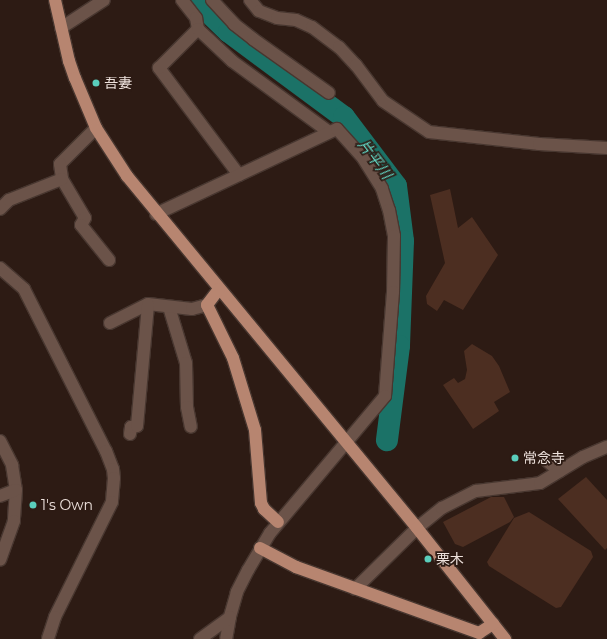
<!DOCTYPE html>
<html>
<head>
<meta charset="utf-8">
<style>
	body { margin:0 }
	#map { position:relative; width:607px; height:639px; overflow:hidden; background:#2d1b14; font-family:Montserrat,"Noto Sans JP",sans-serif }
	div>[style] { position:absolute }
	.green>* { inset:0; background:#4c2e21 }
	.river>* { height:22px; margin:-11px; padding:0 11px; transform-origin:11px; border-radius:11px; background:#1b7267 }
	.roads { filter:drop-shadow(1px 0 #483730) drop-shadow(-1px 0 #483730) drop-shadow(0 1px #483730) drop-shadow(0 -1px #483730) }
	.minor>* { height:12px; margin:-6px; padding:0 6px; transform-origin:6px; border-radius:6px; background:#6b5349 }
	.major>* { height:12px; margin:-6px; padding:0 6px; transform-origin:6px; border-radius:6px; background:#b78570 }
	.dots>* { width:11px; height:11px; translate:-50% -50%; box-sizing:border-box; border:2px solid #2d1b14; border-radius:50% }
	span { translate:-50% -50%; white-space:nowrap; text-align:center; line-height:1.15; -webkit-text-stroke:3.5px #2d1b14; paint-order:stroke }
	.poi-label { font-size:14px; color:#eee2dd }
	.left { translate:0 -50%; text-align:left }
	.water-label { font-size:15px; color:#63dac8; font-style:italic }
</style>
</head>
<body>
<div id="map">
	<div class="green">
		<i style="clip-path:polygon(450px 189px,458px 228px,472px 217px,498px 255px,463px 310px,444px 300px,437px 311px,427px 304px,426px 296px,445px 263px,430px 195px)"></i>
		<i style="clip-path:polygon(472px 344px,492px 356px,499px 366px,510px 392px,494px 402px,499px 411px,473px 429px,443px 385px,454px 378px,458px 383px,465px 379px,467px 370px,464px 351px)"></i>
		<i style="clip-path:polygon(586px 477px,607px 500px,607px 548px,605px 550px,558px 499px)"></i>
		<i style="clip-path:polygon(491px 497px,504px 497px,514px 517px,510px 522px,463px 547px,455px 544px,443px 522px)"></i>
		<i style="clip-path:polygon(529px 512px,591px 551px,593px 557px,561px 607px,556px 608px,489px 566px,487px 562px,514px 518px)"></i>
	</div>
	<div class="river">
		<i style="left:196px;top:0;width:46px;rotate:44.1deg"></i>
		<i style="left:229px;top:32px;width:143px;rotate:36.5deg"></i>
		<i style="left:344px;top:117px;width:86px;rotate:53deg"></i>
		<i style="left:396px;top:186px;width:55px;rotate:82.7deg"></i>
		<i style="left:403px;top:241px;width:105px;rotate:92.2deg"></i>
		<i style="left:399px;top:346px;width:95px;rotate:97.3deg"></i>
	</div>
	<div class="roads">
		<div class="minor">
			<i style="left:182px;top:0;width:23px;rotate:52deg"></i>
			<i style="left:196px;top:18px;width:11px;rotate:80deg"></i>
			<i style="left:212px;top:0;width:33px;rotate:47deg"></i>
			<i style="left:234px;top:24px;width:24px;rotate:38deg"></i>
			<i style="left:253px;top:39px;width:93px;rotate:35.4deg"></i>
			<i style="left:250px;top:0;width:14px;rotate:51deg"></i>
			<i style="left:259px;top:11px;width:19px;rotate:21deg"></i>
			<i style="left:277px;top:18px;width:19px;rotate:6deg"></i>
			<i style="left:296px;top:20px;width:17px;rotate:24deg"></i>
			<i style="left:312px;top:27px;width:34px;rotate:37deg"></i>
			<i style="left:339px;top:47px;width:25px;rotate:47deg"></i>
			<i style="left:356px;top:65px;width:45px;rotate:53.1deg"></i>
			<i style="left:383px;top:101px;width:55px;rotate:34deg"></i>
			<i style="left:429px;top:132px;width:111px;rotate:6.2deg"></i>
			<i style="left:539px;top:144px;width:68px;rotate:3.4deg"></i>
			<i style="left:61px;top:28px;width:51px;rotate:-33.1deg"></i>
			<i style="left:96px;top:128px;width:51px;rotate:135deg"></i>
			<i style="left:60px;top:164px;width:15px;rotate:82deg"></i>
			<i style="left:62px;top:179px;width:45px;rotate:59.5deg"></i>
			<i style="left:85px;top:218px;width:8px;rotate:120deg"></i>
			<i style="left:81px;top:225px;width:45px;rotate:51.3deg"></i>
			<i style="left:239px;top:175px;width:134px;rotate:-126.8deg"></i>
			<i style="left:159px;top:68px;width:55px;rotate:-45deg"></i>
			<i style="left:198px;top:29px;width:47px;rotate:43.3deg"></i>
			<i style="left:232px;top:61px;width:120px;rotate:36.2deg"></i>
			<i style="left:0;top:209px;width:13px;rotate:-45deg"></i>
			<i style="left:9px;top:200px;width:57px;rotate:-21.6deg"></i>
			<i style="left:156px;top:214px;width:200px;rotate:-25.2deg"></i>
			<i style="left:337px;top:129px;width:39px;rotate:48deg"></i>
			<i style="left:363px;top:158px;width:36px;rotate:58deg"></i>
			<i style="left:382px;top:189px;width:22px;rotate:72deg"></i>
			<i style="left:389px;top:210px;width:26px;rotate:79deg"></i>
			<i style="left:394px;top:236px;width:56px;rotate:91deg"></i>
			<i style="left:393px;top:292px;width:104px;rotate:94.4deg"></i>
			<i style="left:385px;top:396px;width:179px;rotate:130deg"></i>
			<i style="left:270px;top:533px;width:43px;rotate:120.7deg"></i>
			<i style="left:248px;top:570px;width:25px;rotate:117deg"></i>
			<i style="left:237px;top:592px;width:26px;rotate:106deg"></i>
			<i style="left:230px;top:617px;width:22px;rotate:100deg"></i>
			<i style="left:0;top:268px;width:32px;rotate:41deg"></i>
			<i style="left:24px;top:289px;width:182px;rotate:63.2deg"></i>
			<i style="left:106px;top:451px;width:19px;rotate:69deg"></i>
			<i style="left:113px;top:469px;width:9px;rotate:84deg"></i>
			<i style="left:114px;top:478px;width:24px;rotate:95deg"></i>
			<i style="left:112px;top:502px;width:128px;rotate:116.4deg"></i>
			<i style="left:55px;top:617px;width:23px;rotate:108deg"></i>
			<i style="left:169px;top:307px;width:59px;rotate:73.1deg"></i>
			<i style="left:186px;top:363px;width:44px;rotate:88.7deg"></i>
			<i style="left:187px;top:407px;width:20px;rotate:79deg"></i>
			<i style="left:110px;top:323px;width:42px;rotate:-26.6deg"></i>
			<i style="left:148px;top:304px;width:44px;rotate:6.5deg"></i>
			<i style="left:192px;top:309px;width:16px;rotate:-15deg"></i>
			<i style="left:130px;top:434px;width:7px;rotate:-82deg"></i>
			<i style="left:131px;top:427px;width:6px;rotate:-9deg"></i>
			<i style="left:137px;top:426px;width:122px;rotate:-84.8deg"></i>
			<i style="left:0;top:441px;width:27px;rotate:63deg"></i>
			<i style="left:12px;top:465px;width:25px;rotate:81deg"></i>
			<i style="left:16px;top:490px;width:31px;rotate:94deg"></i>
			<i style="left:14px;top:521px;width:41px;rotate:109.7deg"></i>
			<i style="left:547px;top:461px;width:16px;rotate:40deg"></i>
			<i style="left:0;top:496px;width:17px;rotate:-21deg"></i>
			<i style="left:355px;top:589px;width:87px;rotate:-44.5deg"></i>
			<i style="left:417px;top:528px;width:32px;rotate:-39deg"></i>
			<i style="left:442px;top:508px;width:38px;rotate:-27deg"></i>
			<i style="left:476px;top:491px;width:64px;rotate:-7.1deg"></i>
			<i style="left:540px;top:483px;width:50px;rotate:-31.2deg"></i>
			<i style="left:583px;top:457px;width:26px;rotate:-23deg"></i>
			<i style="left:200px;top:639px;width:37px;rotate:-36deg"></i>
		</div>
		<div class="major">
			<i style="left:55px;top:0;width:63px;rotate:77.1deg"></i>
			<i style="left:69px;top:61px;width:18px;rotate:71deg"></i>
			<i style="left:75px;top:78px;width:54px;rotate:67.2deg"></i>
			<i style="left:96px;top:128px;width:57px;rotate:57.1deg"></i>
			<i style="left:127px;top:176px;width:456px;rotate:50.5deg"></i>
			<i style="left:417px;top:528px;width:142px;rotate:51.6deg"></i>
			<i style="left:219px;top:289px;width:20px;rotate:127deg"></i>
			<i style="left:207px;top:305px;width:59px;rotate:63.9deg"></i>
			<i style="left:233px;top:358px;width:75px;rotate:73deg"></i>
			<i style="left:255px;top:430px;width:73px;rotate:85.3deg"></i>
			<i style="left:261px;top:503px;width:7px;rotate:63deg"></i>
			<i style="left:264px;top:509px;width:19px;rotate:43deg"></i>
			<i style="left:260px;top:548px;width:41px;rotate:27.8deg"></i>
			<i style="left:296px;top:567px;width:195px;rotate:19.8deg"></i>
			<i style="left:479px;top:633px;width:17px;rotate:-33deg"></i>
		</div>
	</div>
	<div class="dots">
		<i style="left:96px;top:83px;background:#5acebc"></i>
		<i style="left:515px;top:458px;background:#5acebc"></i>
		<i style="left:33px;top:505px;background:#5acebc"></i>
		<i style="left:428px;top:559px;background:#5acebc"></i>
	</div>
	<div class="poi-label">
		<span class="left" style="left:104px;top:83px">吾妻</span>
		<span class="left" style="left:523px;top:458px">常念寺</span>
		<span class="left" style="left:41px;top:505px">1's Own</span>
		<span class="left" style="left:436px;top:559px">栗木</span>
	</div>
	<div class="water-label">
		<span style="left:375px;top:159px;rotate:53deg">片平川</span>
	</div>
</div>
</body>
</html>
